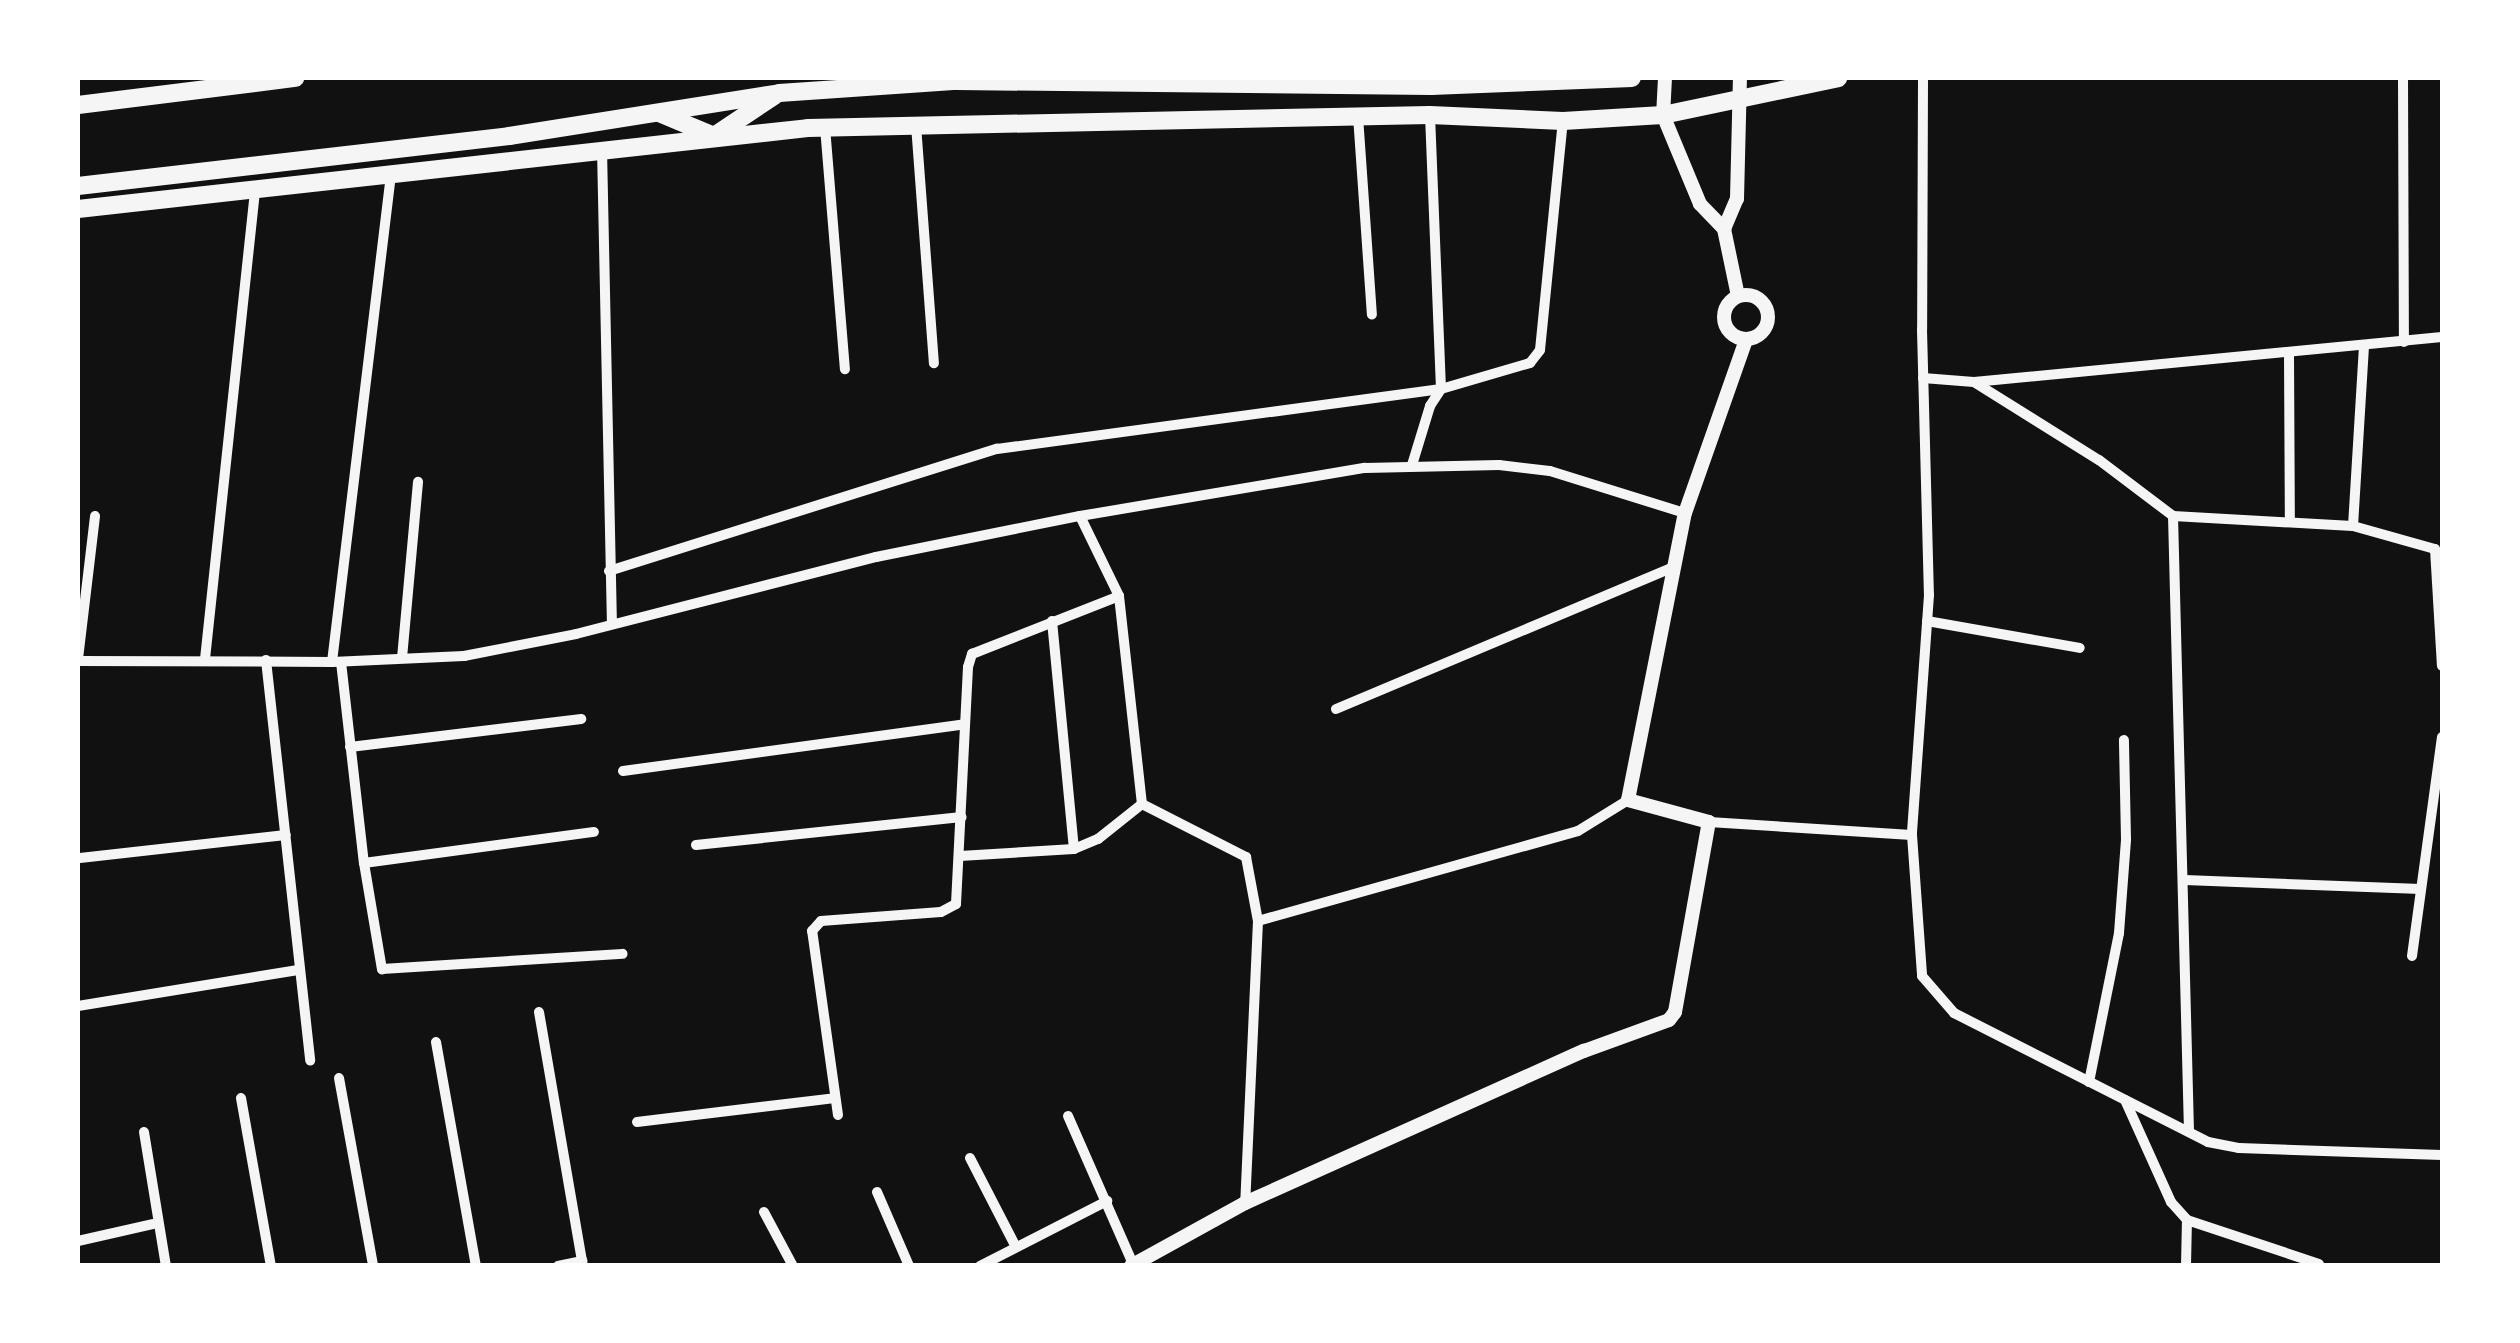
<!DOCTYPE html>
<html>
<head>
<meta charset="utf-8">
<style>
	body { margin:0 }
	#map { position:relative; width:2520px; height:1343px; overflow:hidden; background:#111; font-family:Roboto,sans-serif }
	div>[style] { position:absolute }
	.minor>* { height:10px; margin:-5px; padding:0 5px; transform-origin:5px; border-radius:5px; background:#f5f5f5 }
	.tertiary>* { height:14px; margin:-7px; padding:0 7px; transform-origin:7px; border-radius:7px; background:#f5f5f5 }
	.tertiary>.ring { margin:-7px; padding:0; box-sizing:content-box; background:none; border:14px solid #f5f5f5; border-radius:50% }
	.primary>* { height:18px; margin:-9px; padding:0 9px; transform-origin:9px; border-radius:9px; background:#f5f5f5 }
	span { translate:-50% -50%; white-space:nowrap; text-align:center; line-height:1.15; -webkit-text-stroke:10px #fff; paint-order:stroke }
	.frame { position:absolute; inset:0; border:80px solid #fff; pointer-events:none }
</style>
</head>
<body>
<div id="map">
	<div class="minor">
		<i style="left:1923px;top:78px;width:252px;rotate:90.2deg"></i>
		<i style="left:1922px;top:330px;width:265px;rotate:88.5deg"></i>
		<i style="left:1929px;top:595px;width:241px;rotate:94.1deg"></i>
		<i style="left:1912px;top:835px;width:141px;rotate:85.9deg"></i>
		<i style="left:1922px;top:976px;width:49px;rotate:49.1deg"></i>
		<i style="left:1954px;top:1013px;width:285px;rotate:26.9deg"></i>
		<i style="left:2208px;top:1142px;width:32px;rotate:11deg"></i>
		<i style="left:2239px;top:1148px;width:203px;rotate:2deg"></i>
		<i style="left:2403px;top:78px;width:264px;rotate:89.8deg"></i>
		<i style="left:1358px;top:116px;width:199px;rotate:86deg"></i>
		<i style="left:916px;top:125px;width:239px;rotate:85.7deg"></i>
		<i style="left:825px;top:127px;width:243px;rotate:85.3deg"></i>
		<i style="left:602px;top:149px;width:474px;rotate:88.8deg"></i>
		<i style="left:2289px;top:355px;width:167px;rotate:89.7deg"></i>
		<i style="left:1923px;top:378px;width:51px;rotate:4.5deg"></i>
		<i style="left:1974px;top:382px;width:470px;rotate:-5.5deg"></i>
		<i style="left:1974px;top:382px;width:147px;rotate:32deg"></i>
		<i style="left:2099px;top:460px;width:93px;rotate:37.1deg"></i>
		<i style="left:2173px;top:516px;width:180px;rotate:3.2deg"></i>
		<i style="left:2353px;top:526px;width:85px;rotate:15.7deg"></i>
		<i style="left:2435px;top:549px;width:117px;rotate:86.6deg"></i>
		<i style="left:1412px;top:465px;width:62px;rotate:-73deg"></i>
		<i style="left:1430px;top:406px;width:20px;rotate:-57deg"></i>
		<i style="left:1441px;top:389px;width:274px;rotate:-92.3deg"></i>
		<i style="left:1080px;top:516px;width:89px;rotate:64deg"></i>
		<i style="left:1119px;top:596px;width:209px;rotate:83.7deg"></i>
		<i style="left:1142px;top:804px;width:117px;rotate:27deg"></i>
		<i style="left:1246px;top:857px;width:65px;rotate:79.4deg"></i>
		<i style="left:1258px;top:921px;width:282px;rotate:92.6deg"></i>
		<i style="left:2173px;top:516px;width:616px;rotate:88.51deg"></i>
		<i style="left:2353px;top:526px;width:181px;rotate:-86.5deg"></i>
		<i style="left:609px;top:571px;width:407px;rotate:-17.5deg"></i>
		<i style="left:997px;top:449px;width:448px;rotate:-7.7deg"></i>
		<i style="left:1441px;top:389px;width:93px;rotate:-16.3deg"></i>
		<i style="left:1530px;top:363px;width:16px;rotate:-52deg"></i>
		<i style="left:1540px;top:350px;width:230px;rotate:-84.3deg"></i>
		<i style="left:1052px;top:621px;width:229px;rotate:84.5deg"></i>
		<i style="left:1927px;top:621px;width:155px;rotate:10deg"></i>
		<i style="left:402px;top:658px;width:177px;rotate:-84.8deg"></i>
		<i style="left:78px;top:659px;width:144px;rotate:-83.2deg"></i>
		<i style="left:205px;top:659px;width:472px;rotate:-83.9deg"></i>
		<i style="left:266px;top:660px;width:403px;rotate:83.7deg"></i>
		<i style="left:78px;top:661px;width:254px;rotate:0.2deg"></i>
		<i style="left:332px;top:662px;width:132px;rotate:-2.6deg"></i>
		<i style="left:464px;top:656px;width:114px;rotate:-11.1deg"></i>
		<i style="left:576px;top:634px;width:310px;rotate:-14.4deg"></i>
		<i style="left:876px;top:557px;width:208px;rotate:-11.4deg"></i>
		<i style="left:1080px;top:516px;width:289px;rotate:-9.6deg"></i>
		<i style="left:1365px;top:468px;width:134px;rotate:-1.3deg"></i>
		<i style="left:1499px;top:465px;width:51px;rotate:6.7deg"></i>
		<i style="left:1550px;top:471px;width:141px;rotate:17.3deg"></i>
		<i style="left:332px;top:662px;width:492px;rotate:-83.1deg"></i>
		<i style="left:341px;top:662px;width:202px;rotate:83.5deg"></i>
		<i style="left:364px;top:863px;width:108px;rotate:80.4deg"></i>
		<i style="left:382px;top:969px;width:241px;rotate:-3.6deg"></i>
		<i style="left:1336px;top:709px;width:366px;rotate:-22.8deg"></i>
		<i style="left:350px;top:747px;width:233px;rotate:-6.9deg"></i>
		<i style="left:623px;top:771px;width:345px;rotate:-7.8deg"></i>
		<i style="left:1709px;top:822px;width:203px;rotate:3.7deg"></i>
		<i style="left:696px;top:845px;width:267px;rotate:-6deg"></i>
		<i style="left:960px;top:856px;width:114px;rotate:-3.5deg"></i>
		<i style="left:1074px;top:849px;width:26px;rotate:-23deg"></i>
		<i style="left:1098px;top:839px;width:56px;rotate:-38.5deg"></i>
		<i style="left:80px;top:858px;width:207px;rotate:-6.4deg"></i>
		<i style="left:364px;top:863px;width:232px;rotate:-7.7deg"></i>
		<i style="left:2185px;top:880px;width:236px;rotate:2.2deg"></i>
		<i style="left:1258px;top:921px;width:332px;rotate:-15.7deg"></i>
		<i style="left:1578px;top:831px;width:59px;rotate:-31.8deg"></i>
		<i style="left:2412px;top:956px;width:221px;rotate:-82.2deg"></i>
		<i style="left:78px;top:1006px;width:223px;rotate:-9.3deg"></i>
		<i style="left:539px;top:1012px;width:258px;rotate:80.2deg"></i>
		<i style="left:436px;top:1042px;width:228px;rotate:79.9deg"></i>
		<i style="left:339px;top:1078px;width:191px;rotate:79.7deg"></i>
		<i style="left:2089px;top:1082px;width:152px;rotate:-78.6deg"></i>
		<i style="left:2119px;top:933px;width:94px;rotate:-85.7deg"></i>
		<i style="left:2126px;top:839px;width:99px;rotate:-91.2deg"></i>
		<i style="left:241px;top:1098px;width:171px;rotate:79.9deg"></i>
		<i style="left:2125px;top:1100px;width:112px;rotate:65.7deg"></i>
		<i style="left:2171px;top:1202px;width:24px;rotate:48deg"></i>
		<i style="left:2187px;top:1220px;width:139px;rotate:18.4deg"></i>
		<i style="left:838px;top:1115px;width:186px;rotate:-98deg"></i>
		<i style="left:812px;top:931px;width:13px;rotate:-48deg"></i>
		<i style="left:821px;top:921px;width:120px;rotate:-4.3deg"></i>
		<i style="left:941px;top:912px;width:17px;rotate:-28deg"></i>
		<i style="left:956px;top:904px;width:237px;rotate:-87.1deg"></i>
		<i style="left:968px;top:667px;width:14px;rotate:-73deg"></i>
		<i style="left:972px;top:654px;width:158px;rotate:-21.5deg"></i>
		<i style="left:1068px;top:1116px;width:162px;rotate:66.3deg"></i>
		<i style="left:637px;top:1122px;width:199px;rotate:-6.9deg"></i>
		<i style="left:144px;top:1132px;width:136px;rotate:80.7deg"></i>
		<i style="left:970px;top:1158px;width:100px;rotate:62.7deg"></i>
		<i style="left:877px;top:1192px;width:81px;rotate:66.6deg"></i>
		<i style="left:764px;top:1212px;width:61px;rotate:61.8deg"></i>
		<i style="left:78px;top:1241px;width:82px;rotate:-12.7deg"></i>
		<i style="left:558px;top:1266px;width:25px;rotate:-12deg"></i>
		<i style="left:980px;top:1266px;width:143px;rotate:-27.1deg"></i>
		<i style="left:2186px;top:1266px;width:46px;rotate:-88.8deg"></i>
	</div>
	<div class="tertiary">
		<i style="left:1665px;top:78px;width:37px;rotate:93deg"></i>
		<i style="left:1663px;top:115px;width:96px;rotate:67.4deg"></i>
		<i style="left:1700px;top:204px;width:35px;rotate:46deg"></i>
		<i style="left:1724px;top:229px;width:68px;rotate:78.2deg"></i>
		<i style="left:1724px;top:229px;width:33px;rotate:-67deg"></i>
		<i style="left:1737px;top:199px;width:121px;rotate:-88.6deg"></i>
		<i class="ring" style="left:1724px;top:295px;width:30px;height:30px"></i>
		<i style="left:1131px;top:1266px;width:130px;rotate:-28.9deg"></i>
		<i style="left:1245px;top:1203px;width:372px;rotate:-24.2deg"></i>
		<i style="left:1584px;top:1051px;width:90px;rotate:-20deg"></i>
		<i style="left:1669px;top:1020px;width:10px;rotate:-53deg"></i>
		<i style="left:1675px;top:1012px;width:193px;rotate:-79.9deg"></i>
		<i style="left:1709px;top:822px;width:84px;rotate:-164.8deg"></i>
		<i style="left:1628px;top:800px;width:293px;rotate:-78.8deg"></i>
		<i style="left:1685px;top:513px;width:183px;rotate:-70.6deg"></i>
	</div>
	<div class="primary">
		<i style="left:78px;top:105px;width:219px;rotate:-7.1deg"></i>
		<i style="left:659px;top:113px;width:60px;rotate:22.7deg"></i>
		<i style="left:717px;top:134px;width:69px;rotate:-33.7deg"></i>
		<i style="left:78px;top:186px;width:434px;rotate:-6.6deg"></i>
		<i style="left:509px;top:136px;width:273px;rotate:-9deg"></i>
		<i style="left:779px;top:93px;width:178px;rotate:-3.9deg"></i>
		<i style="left:957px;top:81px;width:474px;rotate:0.6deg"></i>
		<i style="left:1431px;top:86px;width:201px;rotate:-2.3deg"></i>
		<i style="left:78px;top:209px;width:734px;rotate:-6.33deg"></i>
		<i style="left:808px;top:128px;width:622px;rotate:-1.2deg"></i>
		<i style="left:1430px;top:115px;width:133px;rotate:2.6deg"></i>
		<i style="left:1563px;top:121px;width:100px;rotate:-3.4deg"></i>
		<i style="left:1663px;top:115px;width:179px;rotate:-11.9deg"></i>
	</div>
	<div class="frame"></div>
</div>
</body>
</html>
